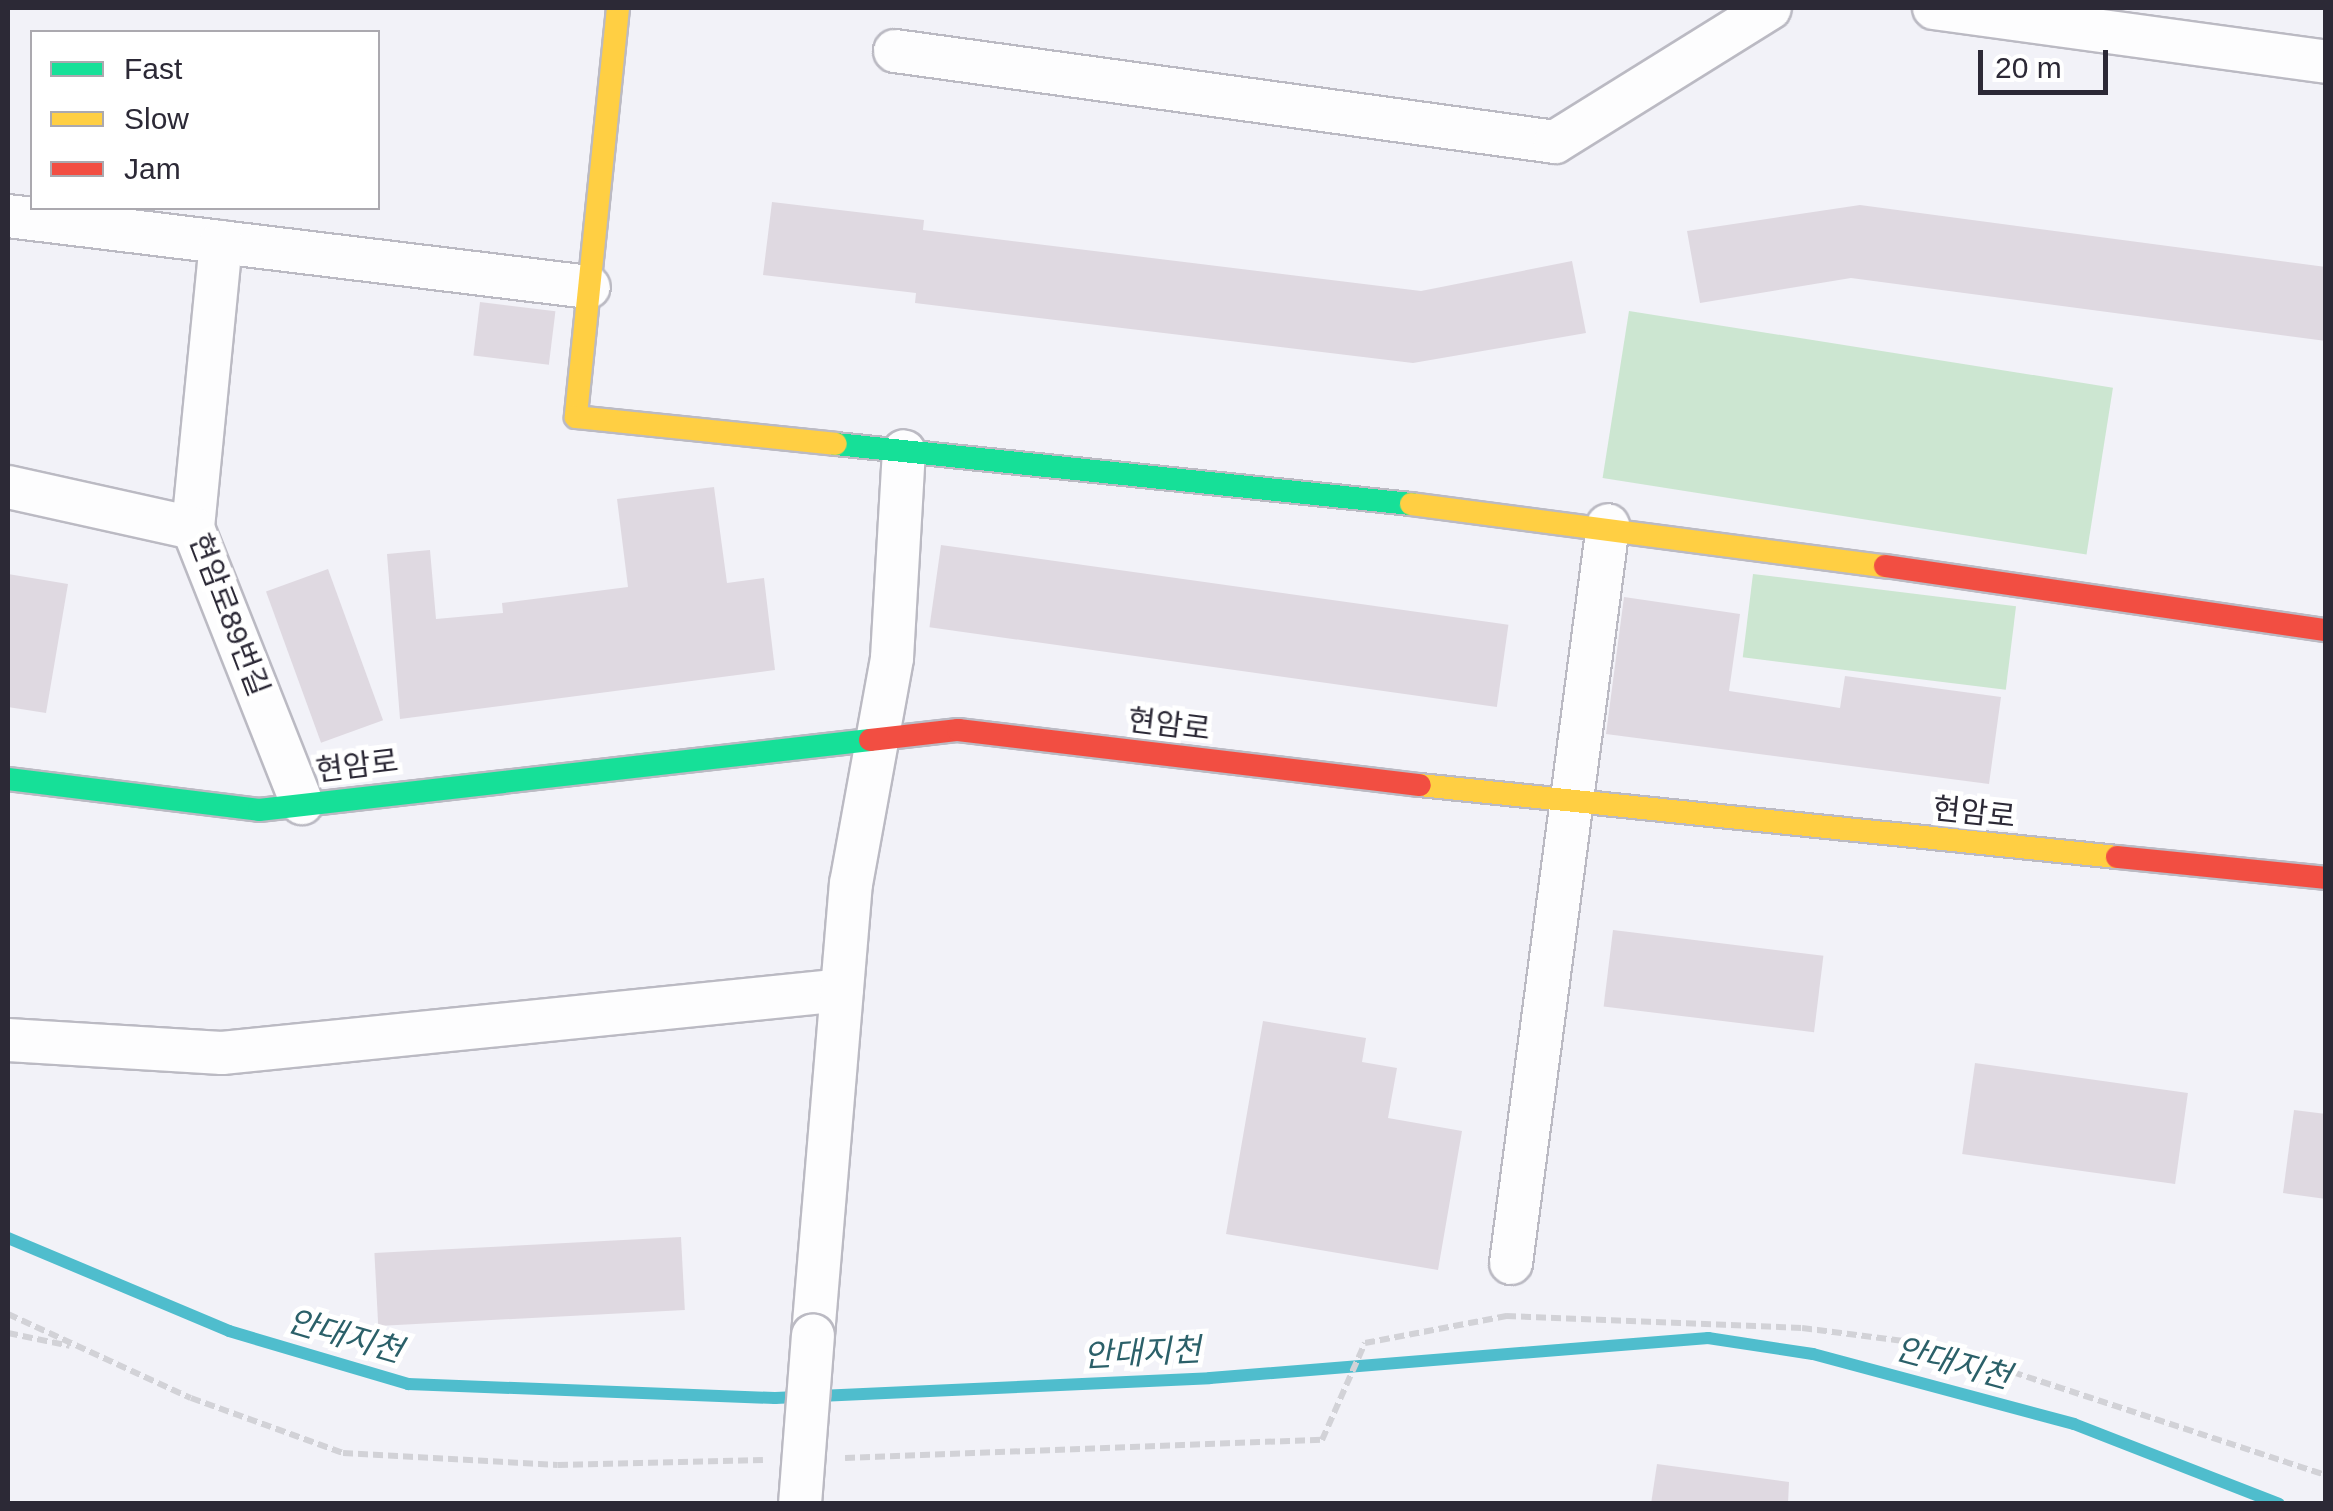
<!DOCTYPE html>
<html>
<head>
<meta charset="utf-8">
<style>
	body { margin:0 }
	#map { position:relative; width:2333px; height:1511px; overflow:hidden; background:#f2f2f8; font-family:Arial,"Noto Sans KR",sans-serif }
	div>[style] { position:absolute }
	.green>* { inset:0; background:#cce6d1; transform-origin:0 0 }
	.stream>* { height:12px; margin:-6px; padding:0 6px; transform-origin:6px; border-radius:6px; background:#4fbdcd }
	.building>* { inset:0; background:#dfd9e1; transform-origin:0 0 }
	.path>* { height:6px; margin-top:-3px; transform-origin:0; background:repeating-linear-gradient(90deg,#d2d2d7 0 10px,transparent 0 15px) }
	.roads { filter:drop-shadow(2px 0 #bbbac3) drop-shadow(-2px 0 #bbbac3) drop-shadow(0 2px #bbbac3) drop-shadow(0 -2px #bbbac3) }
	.street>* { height:42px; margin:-21px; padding:0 21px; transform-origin:21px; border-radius:21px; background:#fdfdfe }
	.fast>* { height:22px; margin:-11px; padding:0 11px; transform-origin:11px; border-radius:11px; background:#16e098 }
	.slow>* { height:22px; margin:-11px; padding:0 11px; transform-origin:11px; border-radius:11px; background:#ffcf43 }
	.jam>* { height:22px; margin:-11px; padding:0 11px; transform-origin:11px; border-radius:11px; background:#f24e42 }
	.bridges { filter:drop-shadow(2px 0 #bbbac3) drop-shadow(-2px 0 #bbbac3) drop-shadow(0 2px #bbbac3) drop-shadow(0 -2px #bbbac3) }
	.street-bridge>* { height:42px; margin:-21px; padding:0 21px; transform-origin:21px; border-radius:21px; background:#fdfdfe }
	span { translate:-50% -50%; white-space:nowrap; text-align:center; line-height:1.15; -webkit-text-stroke:10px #fff; paint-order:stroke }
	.street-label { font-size:30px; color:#2c2936 }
	.water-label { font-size:32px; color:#2b6069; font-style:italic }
	.frame { position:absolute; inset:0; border:10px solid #2c2936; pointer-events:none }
	.legend { position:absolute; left:30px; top:30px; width:350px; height:180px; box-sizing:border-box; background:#fff; border:2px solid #aba9af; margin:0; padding:12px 18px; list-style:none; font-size:30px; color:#2c2936 }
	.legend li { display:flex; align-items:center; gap:20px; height:50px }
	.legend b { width:50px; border:2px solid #aba9af }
	.scale { position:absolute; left:1978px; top:50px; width:130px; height:45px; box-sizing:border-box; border:5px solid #2c2936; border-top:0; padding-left:12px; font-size:30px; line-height:35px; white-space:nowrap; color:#2c2936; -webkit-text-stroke:8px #fff; paint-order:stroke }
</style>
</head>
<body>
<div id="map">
	<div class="green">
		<i style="left:1629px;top:311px;width:490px;height:169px;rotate:9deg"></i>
		<i style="left:1753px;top:574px;width:265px;height:84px;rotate:7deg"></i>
	</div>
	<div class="stream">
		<i style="left:8px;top:1238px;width:240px;rotate:22.8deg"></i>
		<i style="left:229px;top:1331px;width:187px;rotate:16.5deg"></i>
		<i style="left:408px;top:1384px;width:367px;rotate:2.2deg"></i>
		<i style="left:775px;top:1398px;width:435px;rotate:-2.6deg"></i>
		<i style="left:1210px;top:1378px;width:500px;rotate:-4.6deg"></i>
		<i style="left:1708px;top:1338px;width:106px;rotate:8.7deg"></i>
		<i style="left:1813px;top:1354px;width:270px;rotate:15deg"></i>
		<i style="left:2074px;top:1424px;width:220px;rotate:21.3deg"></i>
	</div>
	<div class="building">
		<i style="clip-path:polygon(772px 202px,924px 220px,923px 230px,1421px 291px,1572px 261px,1586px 333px,1413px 363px,915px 303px,916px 293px,763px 275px)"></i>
		<i style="clip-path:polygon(1860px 205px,2326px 267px,2326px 341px,1851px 278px,1700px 303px,1687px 231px)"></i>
		<i style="left:480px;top:302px;width:76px;height:54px;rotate:7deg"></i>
		<i style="clip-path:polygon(714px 487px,727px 583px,764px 578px,775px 670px,400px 719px,387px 554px,430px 550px,436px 619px,503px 613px,502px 603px,628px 587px,617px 499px)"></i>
		<i style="left:941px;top:545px;width:573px;height:83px;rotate:8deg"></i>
		<i style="left:328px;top:569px;width:161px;height:66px;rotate:70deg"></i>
		<i style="clip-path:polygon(8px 574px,68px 584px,46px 713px,8px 707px)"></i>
		<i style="clip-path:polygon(1624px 597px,1740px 614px,1729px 691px,1840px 708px,1845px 676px,2001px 697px,1989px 784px,1606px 734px)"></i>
		<i style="left:1613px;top:930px;width:212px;height:77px;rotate:7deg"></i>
		<i style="clip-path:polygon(1263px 1021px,1366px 1038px,1362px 1062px,1397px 1068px,1388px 1118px,1462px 1131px,1438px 1270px,1226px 1234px)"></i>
		<i style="left:1975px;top:1063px;width:215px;height:92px;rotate:8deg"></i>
		<i style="clip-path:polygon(2294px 1110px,2326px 1114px,2326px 1199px,2283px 1193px)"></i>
		<i style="left:681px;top:1237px;width:73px;height:307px;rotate:87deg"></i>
		<i style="clip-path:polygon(1657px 1464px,1789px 1482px,1788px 1504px,1651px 1504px)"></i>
	</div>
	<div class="path">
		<i style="left:8px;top:1314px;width:201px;rotate:24.7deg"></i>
		<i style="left:191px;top:1398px;width:162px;rotate:19.9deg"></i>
		<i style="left:343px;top:1453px;width:215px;rotate:3.2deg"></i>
		<i style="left:558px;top:1465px;width:205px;rotate:-1.4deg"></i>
		<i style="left:8px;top:1333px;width:63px;rotate:11.8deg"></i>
		<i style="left:845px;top:1458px;width:477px;rotate:-2.2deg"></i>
		<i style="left:1322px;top:1440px;width:106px;rotate:-66.1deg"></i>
		<i style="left:1365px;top:1343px;width:144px;rotate:-10.8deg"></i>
		<i style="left:1506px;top:1316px;width:296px;rotate:2.3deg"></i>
		<i style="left:1802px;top:1328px;width:126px;rotate:7.3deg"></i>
		<i style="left:1927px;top:1344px;width:420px;rotate:18.2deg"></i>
	</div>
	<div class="roads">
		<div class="street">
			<i style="left:1934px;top:8px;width:396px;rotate:7.8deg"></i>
			<i style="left:895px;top:51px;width:666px;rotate:7.85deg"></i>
			<i style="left:1555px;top:142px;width:253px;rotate:-31.9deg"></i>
			<i style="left:8px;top:216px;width:585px;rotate:6.97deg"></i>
			<i style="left:221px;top:242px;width:287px;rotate:95.6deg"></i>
			<i style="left:193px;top:528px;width:296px;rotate:68.4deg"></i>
			<i style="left:8px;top:487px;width:189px;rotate:12.5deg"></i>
			<i style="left:8px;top:1040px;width:214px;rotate:3.5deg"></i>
			<i style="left:222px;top:1053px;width:623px;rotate:-5.8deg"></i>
			<i style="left:1511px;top:1263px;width:744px;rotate:-82.51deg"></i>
			<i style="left:813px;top:1335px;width:453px;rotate:-85.2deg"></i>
			<i style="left:851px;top:884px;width:230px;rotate:-79.7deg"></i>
			<i style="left:892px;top:658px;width:207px;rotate:-86.7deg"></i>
		</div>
		<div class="fast">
			<i style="left:836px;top:444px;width:578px;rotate:5.96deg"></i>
			<i style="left:8px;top:779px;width:253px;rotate:7deg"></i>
			<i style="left:259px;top:810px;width:615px;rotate:-6.54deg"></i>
		</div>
		<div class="slow">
			<i style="left:618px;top:8px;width:411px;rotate:95.9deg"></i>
			<i style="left:576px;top:417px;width:261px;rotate:5.9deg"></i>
			<i style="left:1411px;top:504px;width:478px;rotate:7.5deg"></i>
			<i style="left:1420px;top:785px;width:701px;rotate:5.9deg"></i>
		</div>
		<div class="jam">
			<i style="left:1885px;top:566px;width:446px;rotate:8.3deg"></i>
			<i style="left:870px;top:740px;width:89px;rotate:-6.5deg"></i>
			<i style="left:958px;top:730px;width:465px;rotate:6.8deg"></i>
			<i style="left:2117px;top:857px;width:210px;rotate:5.7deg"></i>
		</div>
	</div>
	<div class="bridges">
		<div class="street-bridge">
			<i style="left:800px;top:1504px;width:169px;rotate:-85.6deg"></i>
		</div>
	</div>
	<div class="street-label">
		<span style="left:229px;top:615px;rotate:69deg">현암로89번길</span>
		<span style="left:1169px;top:725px;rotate:7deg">현암로</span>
		<span style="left:357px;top:766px;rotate:-7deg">현암로</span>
		<span style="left:1974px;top:813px;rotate:6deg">현암로</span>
	</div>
	<div class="water-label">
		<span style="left:345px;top:1336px;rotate:16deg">안대지천</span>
		<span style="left:1142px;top:1353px;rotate:-3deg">안대지천</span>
		<span style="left:1953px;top:1363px;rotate:15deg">안대지천</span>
	</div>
	<div class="frame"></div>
	<ul class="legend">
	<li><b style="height:12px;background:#16e098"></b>Fast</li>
	<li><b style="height:12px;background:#ffcf43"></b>Slow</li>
	<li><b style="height:12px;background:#f24e42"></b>Jam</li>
	</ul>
	<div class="scale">20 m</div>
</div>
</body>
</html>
